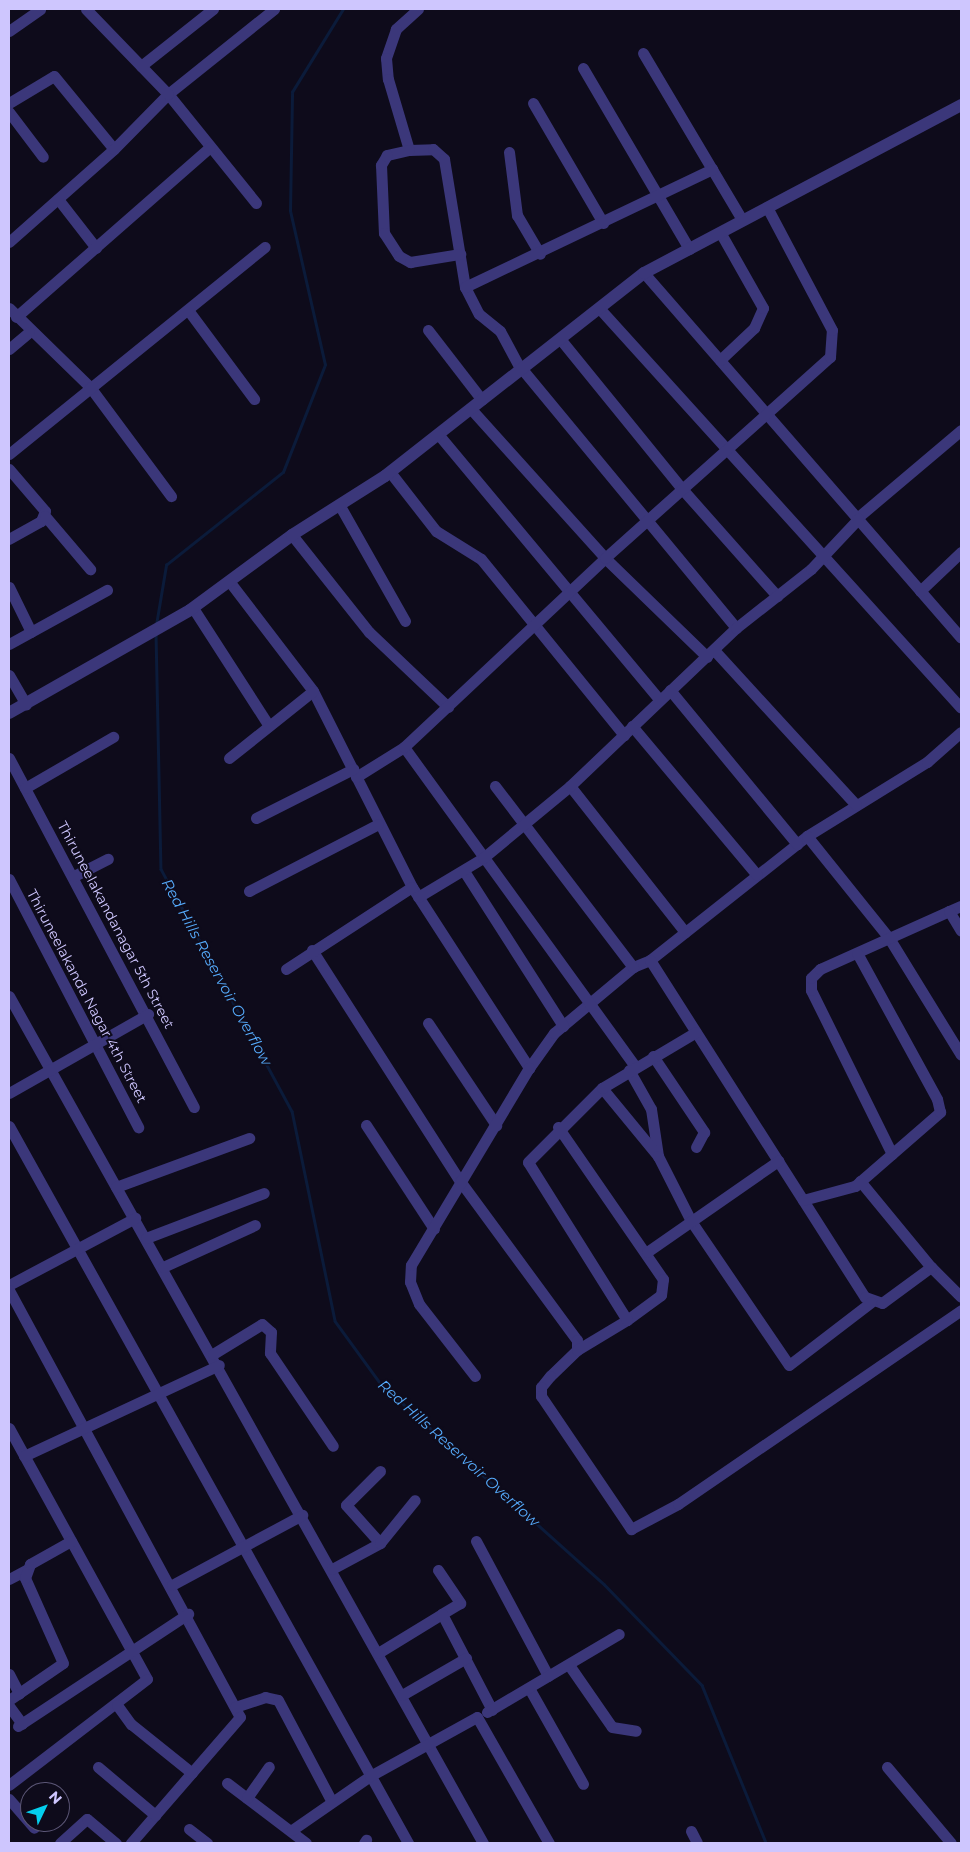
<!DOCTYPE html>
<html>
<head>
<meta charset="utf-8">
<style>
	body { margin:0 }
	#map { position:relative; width:970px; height:1852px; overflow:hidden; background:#0e0b1b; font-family:Montserrat,sans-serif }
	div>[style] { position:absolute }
	.stream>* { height:2.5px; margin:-1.25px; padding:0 1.25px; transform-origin:1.25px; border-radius:1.25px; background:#0b1b3a }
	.minor>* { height:11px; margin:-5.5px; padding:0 5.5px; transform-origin:5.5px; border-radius:5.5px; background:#3b377a }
	.tertiary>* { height:12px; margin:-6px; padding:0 6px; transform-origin:6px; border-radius:6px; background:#3b377a }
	span { translate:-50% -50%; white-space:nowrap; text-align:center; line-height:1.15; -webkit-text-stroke:4px #0e0b1b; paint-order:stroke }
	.street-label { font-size:14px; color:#cec6fe }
	.water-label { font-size:15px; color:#56abfc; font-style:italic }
	.frame { position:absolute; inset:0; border:10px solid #cec6fe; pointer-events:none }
	.north { position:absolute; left:20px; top:1782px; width:50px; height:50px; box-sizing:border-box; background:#0e0b1b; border:1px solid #5b5676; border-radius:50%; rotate:48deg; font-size:14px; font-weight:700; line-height:20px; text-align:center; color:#cec6fe }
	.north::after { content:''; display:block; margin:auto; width:18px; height:22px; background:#04cfed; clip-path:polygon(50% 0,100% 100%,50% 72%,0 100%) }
</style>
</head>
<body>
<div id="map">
	<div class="stream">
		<i style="left:156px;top:625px;width:61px;rotate:-80.5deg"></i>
		<i style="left:166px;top:565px;width:149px;rotate:-38.5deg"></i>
		<i style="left:283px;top:472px;width:115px;rotate:-68.6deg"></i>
		<i style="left:325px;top:365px;width:158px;rotate:-102.8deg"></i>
		<i style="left:290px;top:211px;width:119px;rotate:-89deg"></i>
		<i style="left:292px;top:92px;width:97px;rotate:-58.4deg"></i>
		<i style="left:156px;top:633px;width:236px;rotate:88.8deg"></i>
		<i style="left:161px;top:869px;width:275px;rotate:61.6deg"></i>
		<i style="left:292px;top:1111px;width:214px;rotate:78.4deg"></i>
		<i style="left:335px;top:1321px;width:78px;rotate:53.9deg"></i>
		<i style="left:381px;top:1384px;width:300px;rotate:41.9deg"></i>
		<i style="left:604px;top:1584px;width:141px;rotate:45.9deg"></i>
		<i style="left:702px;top:1685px;width:170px;rotate:67.9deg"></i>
	</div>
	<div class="minor">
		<i style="left:418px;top:9px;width:30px;rotate:138deg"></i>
		<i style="left:396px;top:29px;width:31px;rotate:109deg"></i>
		<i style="left:386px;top:58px;width:21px;rotate:85deg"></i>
		<i style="left:388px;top:79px;width:74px;rotate:73.5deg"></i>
		<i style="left:409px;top:150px;width:24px;rotate:-2deg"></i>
		<i style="left:433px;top:149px;width:15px;rotate:42deg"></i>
		<i style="left:444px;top:159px;width:130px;rotate:80.7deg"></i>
		<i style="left:465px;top:287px;width:30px;rotate:63deg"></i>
		<i style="left:479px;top:314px;width:27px;rotate:39deg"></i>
		<i style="left:500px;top:331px;width:44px;rotate:61.7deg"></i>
		<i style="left:9px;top:31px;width:38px;rotate:-35deg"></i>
		<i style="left:643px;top:53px;width:194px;rotate:59.3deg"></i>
		<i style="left:141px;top:66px;width:92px;rotate:-38.4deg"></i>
		<i style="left:583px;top:68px;width:210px;rotate:59.6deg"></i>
		<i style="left:9px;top:103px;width:52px;rotate:-31deg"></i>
		<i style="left:54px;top:76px;width:94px;rotate:50.6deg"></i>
		<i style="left:533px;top:103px;width:139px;rotate:59.7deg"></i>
		<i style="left:9px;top:112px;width:56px;rotate:52.9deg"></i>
		<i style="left:409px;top:150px;width:23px;rotate:167deg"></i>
		<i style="left:387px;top:155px;width:12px;rotate:121deg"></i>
		<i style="left:381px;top:165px;width:68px;rotate:87.5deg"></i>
		<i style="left:384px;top:233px;width:27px;rotate:57deg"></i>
		<i style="left:399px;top:256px;width:13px;rotate:29deg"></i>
		<i style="left:410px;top:262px;width:51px;rotate:-9.1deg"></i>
		<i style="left:509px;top:152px;width:64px;rotate:82.8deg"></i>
		<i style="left:517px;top:215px;width:45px;rotate:59.5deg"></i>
		<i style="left:58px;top:199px;width:62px;rotate:52.2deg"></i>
		<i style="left:256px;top:203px;width:140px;rotate:-128.9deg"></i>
		<i style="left:168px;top:94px;width:136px;rotate:-38.7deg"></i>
		<i style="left:9px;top:242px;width:140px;rotate:-41.5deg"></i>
		<i style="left:114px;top:149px;width:77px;rotate:-45.5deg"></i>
		<i style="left:168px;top:94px;width:118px;rotate:-134deg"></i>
		<i style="left:644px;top:273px;width:483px;rotate:49deg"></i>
		<i style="left:465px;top:287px;width:274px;rotate:-25.5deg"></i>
		<i style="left:9px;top:308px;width:113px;rotate:44.3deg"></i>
		<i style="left:90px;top:387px;width:136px;rotate:53.4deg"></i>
		<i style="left:599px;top:308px;width:539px;rotate:47.85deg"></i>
		<i style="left:188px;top:310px;width:111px;rotate:53.4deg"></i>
		<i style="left:16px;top:317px;width:257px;rotate:-41.2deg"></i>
		<i style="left:428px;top:330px;width:88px;rotate:52.4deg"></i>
		<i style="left:561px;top:340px;width:193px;rotate:50.9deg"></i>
		<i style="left:683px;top:490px;width:142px;rotate:48.4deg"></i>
		<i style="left:9px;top:349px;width:26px;rotate:-40deg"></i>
		<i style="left:720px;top:360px;width:47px;rotate:-43.3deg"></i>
		<i style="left:754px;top:328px;width:22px;rotate:-66deg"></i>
		<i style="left:763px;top:308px;width:87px;rotate:-119.5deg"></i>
		<i style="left:522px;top:369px;width:336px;rotate:50.4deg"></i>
		<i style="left:471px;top:409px;width:200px;rotate:48deg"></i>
		<i style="left:605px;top:558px;width:142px;rotate:44.1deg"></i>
		<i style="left:438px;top:434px;width:346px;rotate:50.2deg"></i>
		<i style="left:9px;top:454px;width:329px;rotate:-39deg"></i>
		<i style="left:9px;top:469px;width:55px;rotate:49.4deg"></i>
		<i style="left:45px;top:511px;width:11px;rotate:112deg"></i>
		<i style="left:41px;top:521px;width:37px;rotate:151deg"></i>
		<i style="left:390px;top:472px;width:75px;rotate:52.1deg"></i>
		<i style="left:436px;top:531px;width:53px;rotate:31.9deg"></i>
		<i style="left:481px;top:559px;width:227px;rotate:50.9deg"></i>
		<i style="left:340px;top:506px;width:132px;rotate:60.5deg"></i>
		<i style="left:45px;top:516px;width:70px;rotate:49.7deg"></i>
		<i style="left:857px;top:518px;width:136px;rotate:-40.2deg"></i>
		<i style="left:292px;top:535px;width:124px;rotate:51.6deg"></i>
		<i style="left:369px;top:632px;width:109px;rotate:43.5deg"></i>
		<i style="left:229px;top:581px;width:138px;rotate:52.6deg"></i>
		<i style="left:313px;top:691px;width:220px;rotate:63.2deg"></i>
		<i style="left:412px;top:887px;width:216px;rotate:57.1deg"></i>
		<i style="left:529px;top:1068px;width:43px;rotate:-54.5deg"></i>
		<i style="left:554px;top:1033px;width:103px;rotate:-39.9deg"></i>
		<i style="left:633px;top:967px;width:18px;rotate:-22deg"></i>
		<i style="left:650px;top:960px;width:200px;rotate:-38.3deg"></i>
		<i style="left:807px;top:836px;width:141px;rotate:-31.7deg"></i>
		<i style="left:927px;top:762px;width:45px;rotate:-41.4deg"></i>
		<i style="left:9px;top:587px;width:50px;rotate:63.9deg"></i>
		<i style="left:920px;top:591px;width:57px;rotate:-43.6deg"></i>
		<i style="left:193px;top:608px;width:140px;rotate:57.2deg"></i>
		<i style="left:9px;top:644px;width:112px;rotate:-28.9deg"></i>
		<i style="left:714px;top:650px;width:210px;rotate:47.5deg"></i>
		<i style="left:9px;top:675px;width:34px;rotate:60deg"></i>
		<i style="left:670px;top:690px;width:200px;rotate:50.5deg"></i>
		<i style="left:632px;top:726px;width:194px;rotate:50deg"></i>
		<i style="left:404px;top:747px;width:394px;rotate:54.1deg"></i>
		<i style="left:9px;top:758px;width:395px;rotate:62.1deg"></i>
		<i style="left:229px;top:758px;width:107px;rotate:-38.6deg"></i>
		<i style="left:356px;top:777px;width:57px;rotate:-32deg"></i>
		<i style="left:404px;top:747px;width:276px;rotate:-43.2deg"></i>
		<i style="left:605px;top:558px;width:302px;rotate:-41.8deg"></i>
		<i style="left:830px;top:357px;width:27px;rotate:-86deg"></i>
		<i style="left:832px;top:330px;width:139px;rotate:-117.9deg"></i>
		<i style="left:495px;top:786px;width:228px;rotate:52.7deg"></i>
		<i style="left:570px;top:786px;width:186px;rotate:51.8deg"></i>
		<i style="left:25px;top:788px;width:102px;rotate:-30.1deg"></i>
		<i style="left:256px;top:818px;width:109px;rotate:-26.8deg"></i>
		<i style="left:807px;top:836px;width:131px;rotate:51.2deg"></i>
		<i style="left:889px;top:938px;width:137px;rotate:58.4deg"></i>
		<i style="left:464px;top:871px;width:184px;rotate:57.4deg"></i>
		<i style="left:74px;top:876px;width:38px;rotate:-27deg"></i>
		<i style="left:9px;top:879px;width:280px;rotate:62.5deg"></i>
		<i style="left:249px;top:891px;width:145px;rotate:-27.4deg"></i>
		<i style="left:418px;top:897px;width:76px;rotate:-31deg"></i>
		<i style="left:483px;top:858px;width:113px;rotate:-39.6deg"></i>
		<i style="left:570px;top:786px;width:229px;rotate:-43.6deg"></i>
		<i style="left:736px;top:628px;width:95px;rotate:-38.2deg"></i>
		<i style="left:811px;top:569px;width:69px;rotate:-46.8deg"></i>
		<i style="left:949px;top:911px;width:13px;rotate:-23deg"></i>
		<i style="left:312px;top:950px;width:274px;rotate:57.4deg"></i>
		<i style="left:460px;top:1181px;width:197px;rotate:53.7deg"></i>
		<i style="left:577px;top:1340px;width:10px;rotate:90deg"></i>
		<i style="left:577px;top:1350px;width:37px;rotate:136deg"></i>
		<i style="left:550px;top:1376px;width:14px;rotate:129deg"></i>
		<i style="left:541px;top:1387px;width:9px;rotate:90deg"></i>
		<i style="left:541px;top:1396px;width:161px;rotate:55.9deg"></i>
		<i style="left:631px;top:1529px;width:53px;rotate:-28deg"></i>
		<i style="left:678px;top:1504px;width:343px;rotate:-34.4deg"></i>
		<i style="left:650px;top:960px;width:400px;rotate:57.5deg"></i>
		<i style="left:865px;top:1297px;width:18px;rotate:19deg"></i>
		<i style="left:882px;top:1303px;width:61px;rotate:-36.3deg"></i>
		<i style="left:931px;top:1267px;width:42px;rotate:45deg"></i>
		<i style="left:286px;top:969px;width:150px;rotate:-33.1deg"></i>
		<i style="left:9px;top:996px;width:971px;rotate:60.77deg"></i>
		<i style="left:428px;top:1023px;width:123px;rotate:56.3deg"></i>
		<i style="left:653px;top:1056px;width:92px;rotate:56.1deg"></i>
		<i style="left:704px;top:1132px;width:17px;rotate:118deg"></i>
		<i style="left:629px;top:1070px;width:45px;rotate:60.6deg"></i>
		<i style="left:651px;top:1109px;width:48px;rotate:81.5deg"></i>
		<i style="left:602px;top:1088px;width:88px;rotate:50.5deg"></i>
		<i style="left:658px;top:1156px;width:73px;rotate:63.1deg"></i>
		<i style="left:691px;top:1221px;width:174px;rotate:55.8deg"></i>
		<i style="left:789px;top:1365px;width:103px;rotate:-37.5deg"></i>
		<i style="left:9px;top:1093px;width:160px;rotate:-29.6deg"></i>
		<i style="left:366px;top:1125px;width:124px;rotate:56.8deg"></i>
		<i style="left:9px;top:1126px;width:821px;rotate:60.9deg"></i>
		<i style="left:558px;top:1127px;width:185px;rotate:55.4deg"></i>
		<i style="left:663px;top:1279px;width:16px;rotate:97deg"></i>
		<i style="left:661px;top:1295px;width:42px;rotate:143.7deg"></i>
		<i style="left:892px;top:1154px;width:183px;rotate:-116.3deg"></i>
		<i style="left:811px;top:990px;width:12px;rotate:-90deg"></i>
		<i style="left:811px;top:978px;width:13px;rotate:-45deg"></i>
		<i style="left:820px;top:969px;width:141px;rotate:-24.2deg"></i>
		<i style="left:949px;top:911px;width:23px;rotate:59deg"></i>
		<i style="left:860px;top:1181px;width:112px;rotate:50.5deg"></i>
		<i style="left:116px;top:1187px;width:142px;rotate:-20.2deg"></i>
		<i style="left:803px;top:1200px;width:54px;rotate:-15.1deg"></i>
		<i style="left:855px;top:1186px;width:113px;rotate:-41deg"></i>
		<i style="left:940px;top:1112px;width:13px;rotate:-103deg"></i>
		<i style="left:937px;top:1099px;width:166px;rotate:-118.7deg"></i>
		<i style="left:146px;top:1238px;width:126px;rotate:-20.9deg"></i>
		<i style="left:647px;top:1252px;width:160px;rotate:-34.8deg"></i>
		<i style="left:163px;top:1267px;width:101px;rotate:-24.5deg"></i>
		<i style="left:9px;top:1285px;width:143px;rotate:-28deg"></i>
		<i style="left:9px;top:1290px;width:485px;rotate:61.6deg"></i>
		<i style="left:240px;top:1717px;width:167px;rotate:130.9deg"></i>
		<i style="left:577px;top:1350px;width:58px;rotate:-31deg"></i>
		<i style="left:627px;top:1320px;width:186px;rotate:-122.1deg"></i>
		<i style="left:528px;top:1162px;width:105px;rotate:-45deg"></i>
		<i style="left:602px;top:1088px;width:109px;rotate:-30.8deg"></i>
		<i style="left:213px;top:1354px;width:57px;rotate:-31.5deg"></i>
		<i style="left:262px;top:1324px;width:12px;rotate:42deg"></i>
		<i style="left:271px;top:1332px;width:21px;rotate:93deg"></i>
		<i style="left:270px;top:1353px;width:112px;rotate:55.9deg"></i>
		<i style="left:475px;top:1376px;width:91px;rotate:-127.9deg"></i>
		<i style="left:419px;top:1304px;width:24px;rotate:-112deg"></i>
		<i style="left:410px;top:1282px;width:17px;rotate:-87deg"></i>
		<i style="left:411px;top:1265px;width:230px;rotate:-59.1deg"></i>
		<i style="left:9px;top:1428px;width:286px;rotate:61.2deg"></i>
		<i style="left:147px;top:1679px;width:174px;rotate:142.5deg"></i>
		<i style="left:24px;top:1456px;width:215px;rotate:-25deg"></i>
		<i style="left:380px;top:1471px;width:48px;rotate:135deg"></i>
		<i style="left:346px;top:1505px;width:51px;rotate:48.2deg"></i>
		<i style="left:476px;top:1541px;width:153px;rotate:61.9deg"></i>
		<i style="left:332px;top:1569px;width:55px;rotate:-28.4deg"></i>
		<i style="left:380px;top:1543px;width:55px;rotate:-50.9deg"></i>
		<i style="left:438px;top:1570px;width:40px;rotate:56deg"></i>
		<i style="left:460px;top:1603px;width:21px;rotate:149deg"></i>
		<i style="left:9px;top:1579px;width:19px;rotate:-28deg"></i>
		<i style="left:172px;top:1585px;width:148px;rotate:-28.3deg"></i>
		<i style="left:378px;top:1653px;width:75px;rotate:-31.4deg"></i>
		<i style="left:442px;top:1614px;width:108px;rotate:62.5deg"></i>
		<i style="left:569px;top:1665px;width:75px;rotate:55.3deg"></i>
		<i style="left:612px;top:1727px;width:24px;rotate:9deg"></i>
		<i style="left:9px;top:1674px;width:22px;rotate:63deg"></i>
		<i style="left:529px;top:1688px;width:110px;rotate:60.6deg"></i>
		<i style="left:402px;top:1695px;width:74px;rotate:-30deg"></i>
		<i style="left:9px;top:1700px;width:65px;rotate:-34.4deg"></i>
		<i style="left:63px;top:1663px;width:93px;rotate:-114.1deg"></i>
		<i style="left:25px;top:1578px;width:15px;rotate:-70deg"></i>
		<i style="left:30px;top:1564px;width:47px;rotate:-29.3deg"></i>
		<i style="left:117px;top:1705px;width:24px;rotate:54deg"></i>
		<i style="left:131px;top:1724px;width:78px;rotate:38.8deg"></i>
		<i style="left:9px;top:1706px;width:22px;rotate:54deg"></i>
		<i style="left:235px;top:1707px;width:32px;rotate:-18deg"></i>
		<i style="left:265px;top:1697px;width:13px;rotate:13deg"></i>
		<i style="left:278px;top:1700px;width:113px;rotate:62.1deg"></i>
		<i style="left:487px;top:1712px;width:153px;rotate:-30.6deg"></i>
		<i style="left:18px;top:1726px;width:204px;rotate:-33.4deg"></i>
		<i style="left:98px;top:1767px;width:75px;rotate:40.1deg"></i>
		<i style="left:887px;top:1767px;width:99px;rotate:49.9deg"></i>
		<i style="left:227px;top:1783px;width:99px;rotate:37.2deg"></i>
		<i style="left:247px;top:1798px;width:38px;rotate:-55deg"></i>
		<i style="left:9px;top:1799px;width:38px;rotate:49deg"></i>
		<i style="left:189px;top:1829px;width:23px;rotate:38deg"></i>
		<i style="left:292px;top:1830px;width:95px;rotate:-34.7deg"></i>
		<i style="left:370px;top:1776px;width:122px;rotate:-28.9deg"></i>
		<i style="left:477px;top:1717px;width:145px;rotate:60.3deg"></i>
		<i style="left:691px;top:1831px;width:13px;rotate:63deg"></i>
		<i style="left:60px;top:1843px;width:36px;rotate:-42deg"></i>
		<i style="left:87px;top:1819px;width:38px;rotate:40deg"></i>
		<i style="left:364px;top:1843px;width:4px;rotate:-56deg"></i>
	</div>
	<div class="tertiary">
		<i style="left:9px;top:713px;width:208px;rotate:-29.6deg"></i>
		<i style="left:190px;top:610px;width:127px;rotate:-36.3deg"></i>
		<i style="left:292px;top:535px;width:110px;rotate:-32.4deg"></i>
		<i style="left:385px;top:476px;width:329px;rotate:-38.1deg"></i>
		<i style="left:644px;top:273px;width:359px;rotate:-27.9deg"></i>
	</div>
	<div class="street-label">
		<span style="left:116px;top:925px;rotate:62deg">Thiruneelakandanagar 5th Street</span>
		<span style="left:87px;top:996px;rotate:62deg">Thiruneelakanda Nagar 4th Street</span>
	</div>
	<div class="water-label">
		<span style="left:217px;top:972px;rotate:61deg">Red Hills Reservoir Overflow</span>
		<span style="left:459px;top:1453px;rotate:42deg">Red Hills Reservoir Overflow</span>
	</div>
	<div class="frame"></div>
	<div class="north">N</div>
</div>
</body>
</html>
